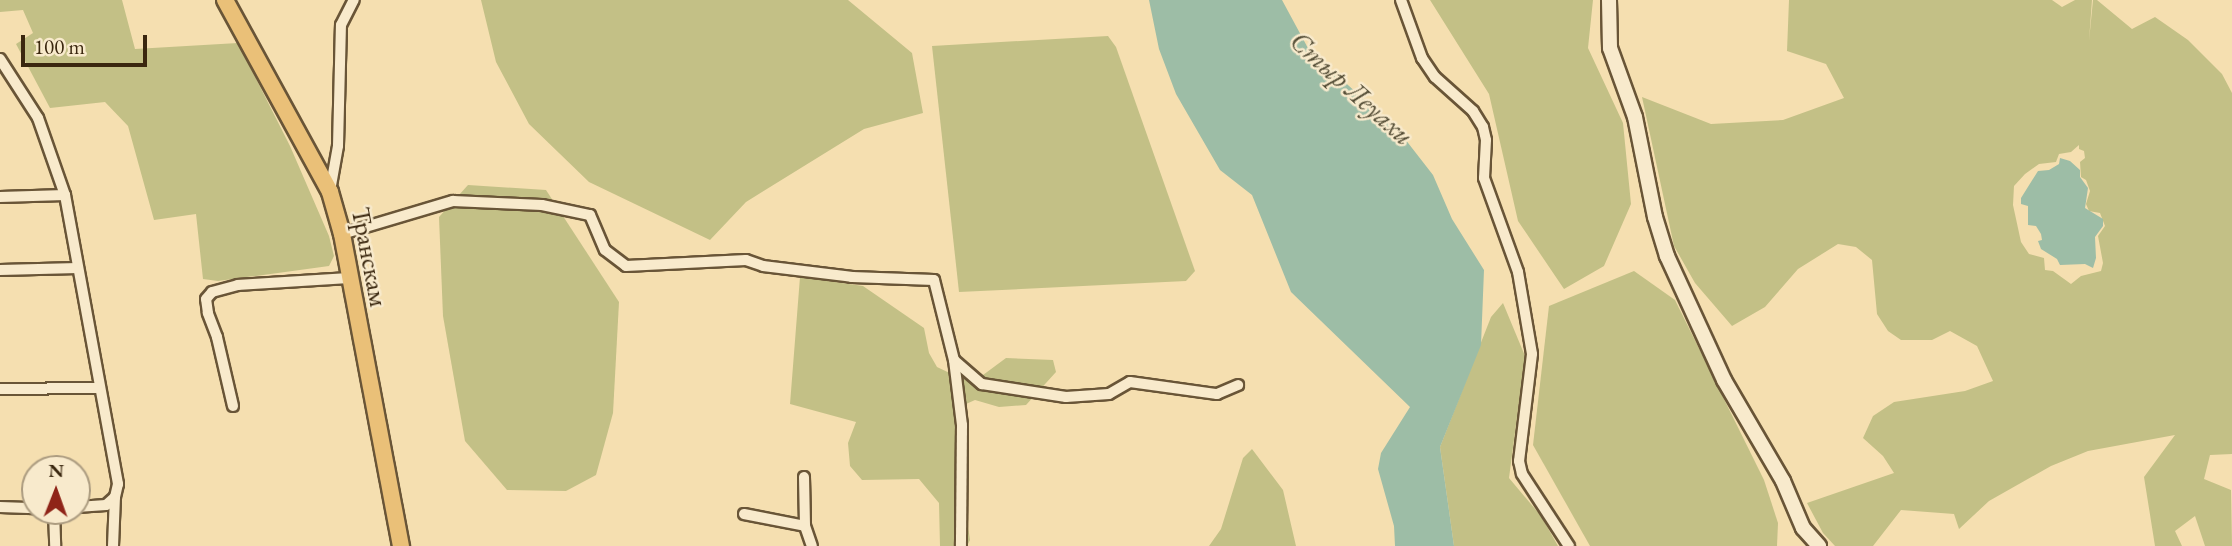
<!DOCTYPE html>
<html>
<head>
<meta charset="utf-8">
<style>
	body { margin:0 }
	#map { position:relative; width:2232px; height:546px; overflow:hidden; background:#f5dfb0; font-family:"EB Garamond",serif }
	div>[style] { position:absolute }
	.green>* { inset:0; background:#c3c086 }
	.water>* { inset:0; background:#9dbda6 }
	.roads { filter:drop-shadow(2px 0 #695537) drop-shadow(-2px 0 #695537) drop-shadow(0 2px #695537) drop-shadow(0 -2px #695537) }
	.minor>* { height:10px; margin:-5px; padding:0 5px; transform-origin:5px; border-radius:5px; background:#f8eacc }
	.secondary>* { height:14px; margin:-7px; padding:0 7px; transform-origin:7px; border-radius:7px; background:#f8eacc }
	.trunk>* { height:16px; margin:-8px; padding:0 8px; transform-origin:8px; border-radius:8px; background:#eac078 }
	span { translate:-50% -50%; white-space:nowrap; text-align:center; line-height:1.15; -webkit-text-stroke:5px #f8eacc; paint-order:stroke }
	.street-label { font-size:26px; color:#3a270f }
	.water-label { font-size:28px; color:#534c35; font-style:italic }
	.north { position:absolute; left:21px; top:455px; width:70px; height:70px; box-sizing:border-box; background:#f8eacc; border:2px solid #ac9c80; border-radius:50%; rotate:1deg; font-size:19px; font-weight:700; line-height:28px; text-align:center; color:#3a270f }
	.north::after { content:''; display:block; margin:auto; width:24px; height:32px; background:#8f2418; clip-path:polygon(50% 0,100% 100%,50% 72%,0 100%) }
	.scale { position:absolute; left:21px; top:35px; width:126px; height:32px; box-sizing:border-box; border:4px solid #3a270f; border-top:0; padding-left:9px; font-size:21px; line-height:24px; white-space:nowrap; color:#3a270f; -webkit-text-stroke:5px #f8eacc; paint-order:stroke }
</style>
</head>
<body>
<div id="map">
	<div class="green">
		<i style="clip-path:polygon(0 0,122px 0,135px 49px,238px 43px,290px 146px,329px 236px,334px 256px,329px 266px,218px 281px,203px 279px,196px 214px,154px 220px,128px 126px,105px 102px,50px 108px,16px 44px,33px 33px,23px 10px,0 12px)"></i>
		<i style="clip-path:polygon(481px 0,848px 0,912px 53px,923px 113px,864px 129px,746px 202px,710px 240px,589px 182px,529px 124px,496px 62px)"></i>
		<i style="clip-path:polygon(1430px 0,1593px 0,1588px 48px,1623px 123px,1631px 204px,1604px 266px,1564px 289px,1518px 221px,1489px 94px)"></i>
		<i style="clip-path:polygon(evenodd,1789px 0,2052px 0,2062px 7px,2075px 0,2092px 0,2089px 41px,2093px 0,2097px 0,2132px 29px,2155px 17px,2188px 40px,2222px 74px,2232px 93px,2232px 454px,2210px 455px,2204px 479px,2231px 490px,2232px 546px,2205px 546px,2195px 516px,2175px 531px,2182px 546px,2155px 546px,2144px 477px,2175px 435px,2088px 451px,2051px 466px,1989px 501px,1959px 529px,1954px 514px,1901px 510px,1873px 546px,1835px 546px,1823px 533px,1807px 503px,1894px 473px,1883px 456px,1863px 438px,1873px 416px,1894px 402px,1965px 391px,1993px 381px,1977px 346px,1950px 331px,1932px 340px,1901px 340px,1888px 331px,1877px 314px,1872px 260px,1856px 247px,1838px 244px,1798px 269px,1765px 307px,1732px 326px,1695px 283px,1674px 246px,1642px 97px,1711px 124px,1783px 120px,1844px 98px,1826px 64px,1787px 51px,1789px 0,2079px 145px,2079px 149px,2084px 151px,2085px 158px,2080px 162px,2081px 177px,2086px 180px,2090px 191px,2086px 204px,2089px 211px,2100px 213px,2105px 226px,2098px 236px,2103px 263px,2101px 271px,2081px 276px,2071px 284px,2053px 271px,2045px 270px,2044px 258px,2029px 254px,2021px 242px,2013px 205px,2014px 186px,2025px 174px,2039px 164px,2056px 162px,2059px 154px,2071px 152px,2079px 145px)"></i>
		<i style="clip-path:polygon(1108px 36px,1116px 47px,1195px 271px,1186px 281px,959px 292px,932px 46px)"></i>
		<i style="clip-path:polygon(468px 185px,546px 190px,619px 302px,613px 413px,596px 475px,566px 491px,507px 490px,465px 441px,443px 316px,439px 217px)"></i>
		<i style="clip-path:polygon(1634px 271px,1675px 300px,1764px 480px,1778px 523px,1777px 546px,1590px 546px,1533px 445px,1549px 306px)"></i>
		<i style="clip-path:polygon(800px 277px,863px 286px,924px 328px,929px 353px,937px 367px,956px 376px,983px 375px,1006px 358px,1053px 360px,1056px 372px,1026px 405px,999px 407px,975px 400px,957px 408px,956px 442px,970px 540px,967px 546px,940px 546px,939px 503px,919px 479px,862px 480px,850px 466px,848px 443px,856px 422px,790px 404px)"></i>
		<i style="clip-path:polygon(1503px 303px,1525px 356px,1509px 478px,1541px 516px,1558px 546px,1454px 546px,1440px 447px,1491px 317px)"></i>
		<i style="clip-path:polygon(1252px 449px,1283px 490px,1296px 546px,1209px 546px,1221px 529px,1243px 458px)"></i>
	</div>
	<div class="water">
		<i style="clip-path:polygon(1149px 0,1282px 0,1309px 50px,1398px 130px,1433px 175px,1452px 219px,1484px 270px,1481px 345px,1440px 447px,1454px 546px,1395px 546px,1394px 526px,1378px 469px,1381px 453px,1410px 407px,1291px 292px,1252px 195px,1220px 170px,1176px 94px,1159px 49px)"></i>
		<i style="clip-path:polygon(2060px 158px,2070px 161px,2080px 170px,2080px 177px,2088px 188px,2085px 208px,2103px 219px,2103px 226px,2095px 237px,2096px 258px,2093px 268px,2085px 264px,2060px 265px,2057px 259px,2041px 249px,2038px 241px,2042px 240px,2041px 234px,2036px 226px,2028px 225px,2028px 206px,2021px 204px,2021px 198px,2038px 171px,2049px 170px,2059px 164px)"></i>
	</div>
	<div class="roads">
		<div class="minor">
			<i style="left:1401px;top:0;width:62px;rotate:70.1deg"></i>
			<i style="left:1422px;top:58px;width:23px;rotate:56deg"></i>
			<i style="left:1435px;top:77px;width:51px;rotate:41.8deg"></i>
			<i style="left:1473px;top:111px;width:19px;rotate:58deg"></i>
			<i style="left:1483px;top:127px;width:13px;rotate:77deg"></i>
			<i style="left:1486px;top:140px;width:38px;rotate:93deg"></i>
			<i style="left:1484px;top:178px;width:100px;rotate:70.1deg"></i>
			<i style="left:1518px;top:272px;width:83px;rotate:80.3deg"></i>
			<i style="left:1532px;top:354px;width:108px;rotate:96.9deg"></i>
			<i style="left:1519px;top:461px;width:13px;rotate:77deg"></i>
			<i style="left:1522px;top:474px;width:86px;rotate:56.9deg"></i>
			<i style="left:0;top:59px;width:70px;rotate:57.2deg"></i>
			<i style="left:38px;top:118px;width:82px;rotate:70.7deg"></i>
			<i style="left:65px;top:195px;width:294px;rotate:79.6deg"></i>
			<i style="left:118px;top:484px;width:13px;rotate:103deg"></i>
			<i style="left:115px;top:497px;width:12px;rotate:138deg"></i>
			<i style="left:106px;top:505px;width:29px;rotate:176deg"></i>
			<i style="left:330px;top:191px;width:46px;rotate:-79.9deg"></i>
			<i style="left:338px;top:146px;width:121px;rotate:-88.6deg"></i>
			<i style="left:341px;top:25px;width:28px;rotate:-63deg"></i>
			<i style="left:0;top:197px;width:65px;rotate:-1.8deg"></i>
			<i style="left:342px;top:234px;width:116px;rotate:-16.6deg"></i>
			<i style="left:453px;top:201px;width:89px;rotate:2.6deg"></i>
			<i style="left:542px;top:205px;width:49px;rotate:11.8deg"></i>
			<i style="left:590px;top:215px;width:38px;rotate:67deg"></i>
			<i style="left:605px;top:250px;width:26px;rotate:37deg"></i>
			<i style="left:626px;top:266px;width:120px;rotate:-2.9deg"></i>
			<i style="left:746px;top:260px;width:18px;rotate:19deg"></i>
			<i style="left:763px;top:266px;width:90px;rotate:7deg"></i>
			<i style="left:852px;top:277px;width:82px;rotate:2.1deg"></i>
			<i style="left:934px;top:280px;width:82px;rotate:76deg"></i>
			<i style="left:954px;top:360px;width:37px;rotate:41deg"></i>
			<i style="left:982px;top:384px;width:85px;rotate:8.8deg"></i>
			<i style="left:1066px;top:397px;width:43px;rotate:-4deg"></i>
			<i style="left:1109px;top:394px;width:24px;rotate:-30deg"></i>
			<i style="left:1130px;top:382px;width:88px;rotate:7.9deg"></i>
			<i style="left:1217px;top:394px;width:23px;rotate:-23deg"></i>
			<i style="left:0;top:270px;width:78px;rotate:-1.5deg"></i>
			<i style="left:954px;top:360px;width:65px;rotate:83deg"></i>
			<i style="left:962px;top:425px;width:121px;rotate:90.5deg"></i>
			<i style="left:0;top:389px;width:98px;rotate:-0.6deg"></i>
			<i style="left:233px;top:406px;width:71px;rotate:-103.1deg"></i>
			<i style="left:217px;top:337px;width:26px;rotate:-111deg"></i>
			<i style="left:208px;top:313px;width:14px;rotate:-98deg"></i>
			<i style="left:206px;top:299px;width:9px;rotate:-49deg"></i>
			<i style="left:212px;top:292px;width:27px;rotate:-15deg"></i>
			<i style="left:238px;top:285px;width:110px;rotate:-3.6deg"></i>
			<i style="left:804px;top:477px;width:49px;rotate:88.8deg"></i>
			<i style="left:805px;top:526px;width:21px;rotate:71deg"></i>
			<i style="left:0;top:507px;width:35px;rotate:2deg"></i>
			<i style="left:54px;top:511px;width:35px;rotate:88deg"></i>
			<i style="left:744px;top:514px;width:62px;rotate:11.1deg"></i>
			<i style="left:113px;top:546px;width:49px;rotate:-87.7deg"></i>
		</div>
		<div class="secondary">
			<i style="left:1609px;top:0;width:48px;rotate:88.8deg"></i>
			<i style="left:1610px;top:48px;width:73px;rotate:70.1deg"></i>
			<i style="left:1635px;top:117px;width:102px;rotate:78.7deg"></i>
			<i style="left:1655px;top:217px;width:41px;rotate:72.9deg"></i>
			<i style="left:1667px;top:256px;width:136px;rotate:65.3deg"></i>
			<i style="left:1724px;top:380px;width:117px;rotate:59.7deg"></i>
			<i style="left:1783px;top:481px;width:51px;rotate:66.9deg"></i>
			<i style="left:1803px;top:528px;width:24px;rotate:48deg"></i>
		</div>
		<div class="trunk">
			<i style="left:225px;top:0;width:219px;rotate:61.3deg"></i>
			<i style="left:330px;top:192px;width:44px;rotate:74.1deg"></i>
			<i style="left:342px;top:234px;width:318px;rotate:79.3deg"></i>
		</div>
	</div>
	<div class="street-label">
		<span style="left:369px;top:257px;rotate:79deg">Транскам</span>
	</div>
	<div class="water-label">
		<span style="left:1352px;top:88px;rotate:42deg">Стыр Леуахи</span>
	</div>
	<div class="north">N</div>
	<div class="scale">100 m</div>
</div>
</body>
</html>
